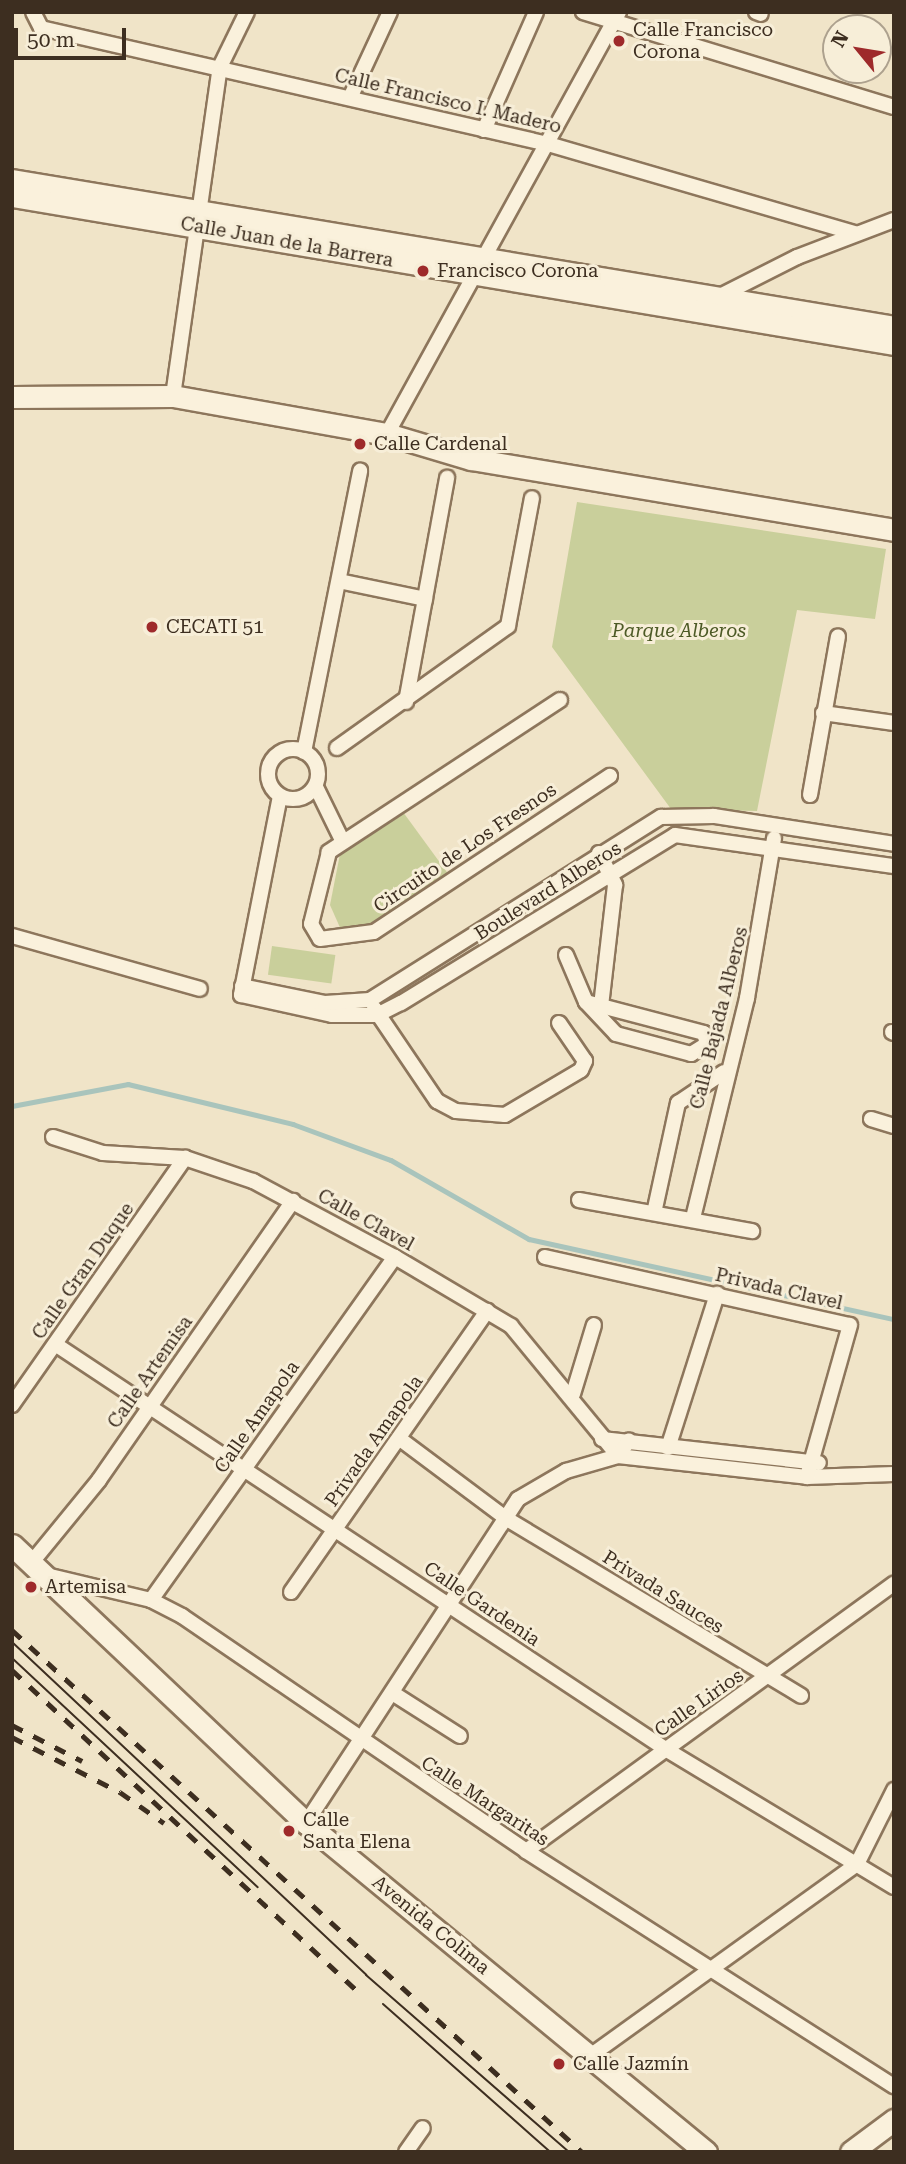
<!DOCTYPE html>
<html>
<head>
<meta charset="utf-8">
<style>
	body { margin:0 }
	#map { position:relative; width:906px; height:2164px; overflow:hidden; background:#f0e4c8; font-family:"Roboto Serif",serif }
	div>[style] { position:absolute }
	.green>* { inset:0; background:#c9cf9b; transform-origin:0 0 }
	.stream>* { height:4.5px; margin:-2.25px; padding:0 2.25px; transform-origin:2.25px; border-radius:2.25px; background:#a9c4bc }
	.roads { filter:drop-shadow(2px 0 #8d765c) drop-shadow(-2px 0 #8d765c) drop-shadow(0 2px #8d765c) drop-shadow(0 -2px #8d765c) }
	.street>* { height:14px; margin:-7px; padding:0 7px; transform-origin:7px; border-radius:7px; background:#faf1dc }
	.street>.ring { margin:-7px; padding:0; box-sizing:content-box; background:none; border:14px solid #faf1dc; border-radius:50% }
	.secondary>* { height:21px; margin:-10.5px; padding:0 10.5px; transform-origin:10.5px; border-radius:10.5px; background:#faf1dc }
	.tram>* { height:2px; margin:-1px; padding:0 1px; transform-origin:1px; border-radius:1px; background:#3d2e20 }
	.rail>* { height:4.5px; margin-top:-2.25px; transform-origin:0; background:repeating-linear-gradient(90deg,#3d2e20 0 12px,transparent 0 24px) }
	.dots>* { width:19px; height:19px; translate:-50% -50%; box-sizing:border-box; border:4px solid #f7eed8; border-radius:50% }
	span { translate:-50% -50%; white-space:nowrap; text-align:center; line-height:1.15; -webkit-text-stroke:6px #f7eed8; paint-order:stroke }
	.poi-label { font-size:19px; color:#3d2e20 }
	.left { translate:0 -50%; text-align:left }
	.street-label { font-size:19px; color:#3d2e20 }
	.park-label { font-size:19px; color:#4d5a26; font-style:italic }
	.frame { position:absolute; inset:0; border:14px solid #3d2e20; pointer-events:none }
	.north { position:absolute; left:822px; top:14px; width:70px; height:70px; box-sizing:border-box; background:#f7eed8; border:2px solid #ada18e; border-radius:50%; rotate:300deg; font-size:19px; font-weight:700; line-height:28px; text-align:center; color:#3d2e20 }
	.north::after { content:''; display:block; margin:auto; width:24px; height:32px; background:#9e2a2b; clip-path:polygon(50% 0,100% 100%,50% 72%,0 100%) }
	.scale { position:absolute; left:14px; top:28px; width:112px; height:32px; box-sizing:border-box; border:4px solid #3d2e20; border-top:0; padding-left:9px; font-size:21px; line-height:24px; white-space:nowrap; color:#3d2e20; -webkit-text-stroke:5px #f7eed8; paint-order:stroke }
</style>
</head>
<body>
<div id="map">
	<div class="green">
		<i style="clip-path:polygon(577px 502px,886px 549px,875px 619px,797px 610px,757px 811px,671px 809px,552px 647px)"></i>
		<i style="clip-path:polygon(403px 812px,449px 875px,370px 927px,342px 932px,330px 905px,340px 854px)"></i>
		<i style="left:272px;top:946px;width:64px;height:29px;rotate:8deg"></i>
	</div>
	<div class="stream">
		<i style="left:12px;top:1106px;width:118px;rotate:-10.7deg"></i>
		<i style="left:128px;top:1084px;width:170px;rotate:13.6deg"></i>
		<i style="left:293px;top:1124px;width:104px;rotate:20.2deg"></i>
		<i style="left:391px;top:1160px;width:159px;rotate:29.8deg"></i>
		<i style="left:529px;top:1239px;width:374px;rotate:12.4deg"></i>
	</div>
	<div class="roads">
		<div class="street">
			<i style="left:33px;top:12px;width:18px;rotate:63deg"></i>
			<i style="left:41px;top:28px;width:520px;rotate:12.89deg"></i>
			<i style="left:548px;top:144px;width:320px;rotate:16.2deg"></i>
			<i style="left:583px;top:12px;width:325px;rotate:17deg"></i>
			<i style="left:756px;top:12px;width:5px;rotate:22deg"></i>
			<i style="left:350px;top:98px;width:95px;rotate:-65.1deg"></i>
			<i style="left:484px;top:130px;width:129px;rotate:-66.2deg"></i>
			<i style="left:714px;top:299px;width:93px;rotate:-26.8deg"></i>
			<i style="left:797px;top:257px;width:104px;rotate:-20.9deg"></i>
			<i style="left:173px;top:396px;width:332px;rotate:-81.9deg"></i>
			<i style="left:220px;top:67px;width:61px;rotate:-63.9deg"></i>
			<i style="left:387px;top:434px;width:482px;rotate:-61.2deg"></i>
			<i style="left:339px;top:581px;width:88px;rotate:11.8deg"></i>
			<i style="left:560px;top:700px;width:277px;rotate:146.7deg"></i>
			<i style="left:329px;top:852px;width:74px;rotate:104deg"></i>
			<i style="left:311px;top:924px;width:17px;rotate:59deg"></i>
			<i style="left:320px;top:939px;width:54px;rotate:-7.4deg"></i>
			<i style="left:374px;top:932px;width:283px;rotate:-33.5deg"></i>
			<i style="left:406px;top:702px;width:228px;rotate:-79.6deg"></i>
			<i style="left:823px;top:713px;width:72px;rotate:8deg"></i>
			<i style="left:337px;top:748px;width:210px;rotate:-35.5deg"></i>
			<i style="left:508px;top:626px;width:130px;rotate:-79.4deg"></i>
			<i class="ring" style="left:268px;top:749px;width:36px;height:36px"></i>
			<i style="left:304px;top:752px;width:287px;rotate:-78.7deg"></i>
			<i style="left:316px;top:787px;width:61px;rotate:63.9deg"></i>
			<i style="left:810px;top:795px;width:161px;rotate:-80deg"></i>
			<i style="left:280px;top:796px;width:203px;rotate:101.1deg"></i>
			<i style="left:241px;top:995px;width:93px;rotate:12.4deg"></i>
			<i style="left:332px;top:1015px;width:45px"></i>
			<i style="left:377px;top:1015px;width:27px;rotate:-27deg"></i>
			<i style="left:401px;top:1003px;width:321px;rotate:-31.5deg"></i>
			<i style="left:675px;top:835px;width:221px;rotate:8.1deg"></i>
			<i style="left:599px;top:853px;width:36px;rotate:63deg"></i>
			<i style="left:615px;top:885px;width:130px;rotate:96.6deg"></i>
			<i style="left:12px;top:936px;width:195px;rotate:15.7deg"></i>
			<i style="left:566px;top:955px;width:51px;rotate:66.9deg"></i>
			<i style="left:586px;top:1002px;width:44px;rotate:46.8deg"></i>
			<i style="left:616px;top:1034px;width:78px;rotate:14.9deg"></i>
			<i style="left:691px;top:1054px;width:19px;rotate:-32deg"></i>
			<i style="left:707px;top:1044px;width:11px;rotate:-105deg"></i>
			<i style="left:704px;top:1033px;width:122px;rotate:-165.3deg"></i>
			<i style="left:242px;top:986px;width:85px;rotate:11.6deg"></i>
			<i style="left:325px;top:1003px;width:45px;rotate:-3.8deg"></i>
			<i style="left:370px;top:1000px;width:344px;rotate:-32.2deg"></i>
			<i style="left:661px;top:817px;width:53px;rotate:-1.1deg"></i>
			<i style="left:714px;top:816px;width:182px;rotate:8.8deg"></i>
			<i style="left:374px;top:1008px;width:112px;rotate:55.9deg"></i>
			<i style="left:437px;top:1101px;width:21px;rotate:28deg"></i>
			<i style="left:456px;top:1111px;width:49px;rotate:4.7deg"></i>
			<i style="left:505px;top:1115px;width:88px;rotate:-30.6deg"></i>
			<i style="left:581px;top:1070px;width:10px;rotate:-66deg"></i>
			<i style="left:585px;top:1061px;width:46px;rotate:-124.4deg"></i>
			<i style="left:892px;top:1032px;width:2px;rotate:27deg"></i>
			<i style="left:871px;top:1119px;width:24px;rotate:17deg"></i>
			<i style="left:53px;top:1137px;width:52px;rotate:17.7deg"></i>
			<i style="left:103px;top:1153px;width:82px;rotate:3.5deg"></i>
			<i style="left:185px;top:1158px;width:72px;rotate:18.7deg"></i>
			<i style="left:253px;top:1181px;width:161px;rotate:28.2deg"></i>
			<i style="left:395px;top:1257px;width:135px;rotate:30.7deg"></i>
			<i style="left:511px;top:1326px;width:168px;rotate:50.5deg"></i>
			<i style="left:618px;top:1456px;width:190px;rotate:6.3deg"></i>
			<i style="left:807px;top:1477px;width:87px;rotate:-2deg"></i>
			<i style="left:579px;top:1200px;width:176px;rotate:10.2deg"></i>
			<i style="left:654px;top:1213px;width:113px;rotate:-77.7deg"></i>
			<i style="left:678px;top:1103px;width:55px;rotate:-34deg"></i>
			<i style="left:693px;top:1218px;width:227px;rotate:-76.2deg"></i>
			<i style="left:747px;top:998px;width:162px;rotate:-80.4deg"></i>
			<i style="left:545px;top:1257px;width:312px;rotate:12.6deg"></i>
			<i style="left:850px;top:1325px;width:158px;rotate:105.8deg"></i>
			<i style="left:55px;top:1344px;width:734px;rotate:33.56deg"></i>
			<i style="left:667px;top:1750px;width:265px;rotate:31.1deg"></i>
			<i style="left:573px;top:1394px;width:72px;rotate:-73.1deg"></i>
			<i style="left:12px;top:1405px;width:302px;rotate:-55deg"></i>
			<i style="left:400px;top:1439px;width:134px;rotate:36.8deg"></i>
			<i style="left:507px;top:1519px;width:343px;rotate:31deg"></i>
			<i style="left:602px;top:1439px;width:218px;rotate:6.3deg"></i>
			<i style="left:668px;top:1448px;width:162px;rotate:-72.3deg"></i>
			<i style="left:32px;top:1562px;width:106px;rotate:-50.7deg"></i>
			<i style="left:99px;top:1480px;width:340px;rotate:-55.2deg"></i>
			<i style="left:46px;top:1575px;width:108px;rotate:13.4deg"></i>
			<i style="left:151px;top:1600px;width:35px;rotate:27deg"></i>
			<i style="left:182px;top:1616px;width:417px;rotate:34.3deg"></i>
			<i style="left:526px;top:1851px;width:437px;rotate:32.6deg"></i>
			<i style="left:291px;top:1592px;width:343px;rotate:-55.1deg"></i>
			<i style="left:151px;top:1600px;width:421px;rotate:-54.6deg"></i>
			<i style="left:394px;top:1694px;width:78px;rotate:32.5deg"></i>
			<i style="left:306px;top:1823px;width:387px;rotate:-56.8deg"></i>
			<i style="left:518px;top:1499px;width:56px;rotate:-30.3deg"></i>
			<i style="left:566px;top:1471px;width:54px;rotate:-16.1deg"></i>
			<i style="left:618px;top:1456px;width:19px;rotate:-55deg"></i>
			<i style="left:526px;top:1851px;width:455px;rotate:-36deg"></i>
			<i style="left:590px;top:2056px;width:329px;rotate:-35.7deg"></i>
			<i style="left:857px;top:1864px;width:83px;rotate:-63.4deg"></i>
			<i style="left:406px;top:2152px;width:29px;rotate:-55deg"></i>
		</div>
		<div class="secondary">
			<i style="left:12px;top:180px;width:894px;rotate:9.46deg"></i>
			<i style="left:12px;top:196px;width:894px;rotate:9.53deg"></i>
			<i style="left:12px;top:397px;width:161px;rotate:-0.4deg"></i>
			<i style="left:173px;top:396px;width:217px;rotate:10.1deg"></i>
			<i style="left:387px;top:434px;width:88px;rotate:16.6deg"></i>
			<i style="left:471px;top:459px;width:429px;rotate:9.5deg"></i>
			<i style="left:12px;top:1545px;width:405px;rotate:43.4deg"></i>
			<i style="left:306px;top:1823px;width:518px;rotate:39.44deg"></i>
			<i style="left:851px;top:2152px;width:54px;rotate:-36.7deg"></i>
		</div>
	</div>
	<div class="tram">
		<i style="left:12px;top:1642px;width:486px;rotate:43.2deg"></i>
		<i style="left:366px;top:1975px;width:269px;rotate:41.1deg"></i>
		<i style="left:12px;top:1658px;width:336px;rotate:43deg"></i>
		<i style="left:383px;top:2004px;width:223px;rotate:41.5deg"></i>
	</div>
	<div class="rail">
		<i style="left:12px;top:1630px;width:773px;rotate:42.48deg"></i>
		<i style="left:12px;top:1670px;width:473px;rotate:42.9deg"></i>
		<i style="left:12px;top:1725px;width:79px;rotate:27.2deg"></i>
		<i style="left:12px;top:1737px;width:121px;rotate:27deg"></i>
		<i style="left:120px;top:1792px;width:54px;rotate:35.2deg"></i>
	</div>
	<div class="dots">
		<i style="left:619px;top:41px;background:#9e2a2b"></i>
		<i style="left:423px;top:271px;background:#9e2a2b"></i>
		<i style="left:360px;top:444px;background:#9e2a2b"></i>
		<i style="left:152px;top:627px;background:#9e2a2b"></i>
		<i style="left:31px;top:1587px;background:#9e2a2b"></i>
		<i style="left:289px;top:1831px;background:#9e2a2b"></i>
		<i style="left:559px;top:2064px;background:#9e2a2b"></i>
	</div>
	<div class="poi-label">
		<span class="left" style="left:633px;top:41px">Calle Francisco<br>Corona</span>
		<span class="left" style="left:437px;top:271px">Francisco Corona</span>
		<span class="left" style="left:374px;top:444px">Calle Cardenal</span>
		<span class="left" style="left:166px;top:627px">CECATI 51</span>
		<span class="left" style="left:45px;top:1587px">Artemisa</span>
		<span class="left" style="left:303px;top:1831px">Calle<br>Santa Elena</span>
		<span class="left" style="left:573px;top:2064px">Calle Jazmín</span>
	</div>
	<div class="street-label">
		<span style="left:448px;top:101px;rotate:13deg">Calle Francisco I. Madero</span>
		<span style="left:287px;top:242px;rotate:10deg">Calle Juan de la Barrera</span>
		<span style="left:465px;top:848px;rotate:-34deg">Circuito de Los Fresnos</span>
		<span style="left:548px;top:891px;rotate:-32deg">Boulevard Alberos</span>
		<span style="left:719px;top:1018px;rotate:-76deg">Calle Bajada Alberos</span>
		<span style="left:366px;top:1220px;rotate:29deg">Calle Clavel</span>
		<span style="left:83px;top:1271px;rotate:-55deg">Calle Gran Duque</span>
		<span style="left:779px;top:1289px;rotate:13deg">Privada Clavel</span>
		<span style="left:150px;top:1372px;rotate:-55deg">Calle Artemisa</span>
		<span style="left:257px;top:1417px;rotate:-55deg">Calle Amapola</span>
		<span style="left:374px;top:1441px;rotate:-55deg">Privada Amapola</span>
		<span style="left:663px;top:1592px;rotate:32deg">Privada Sauces</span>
		<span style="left:482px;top:1604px;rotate:34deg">Calle Gardenia</span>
		<span style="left:699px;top:1703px;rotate:-35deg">Calle Lirios</span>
		<span style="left:485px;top:1801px;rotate:33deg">Calle Margaritas</span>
		<span style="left:431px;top:1925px;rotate:39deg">Avenida Colima</span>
	</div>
	<div class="park-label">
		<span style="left:679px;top:631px">Parque Alberos</span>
	</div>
	<div class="frame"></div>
	<div class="north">N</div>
	<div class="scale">50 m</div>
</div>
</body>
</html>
